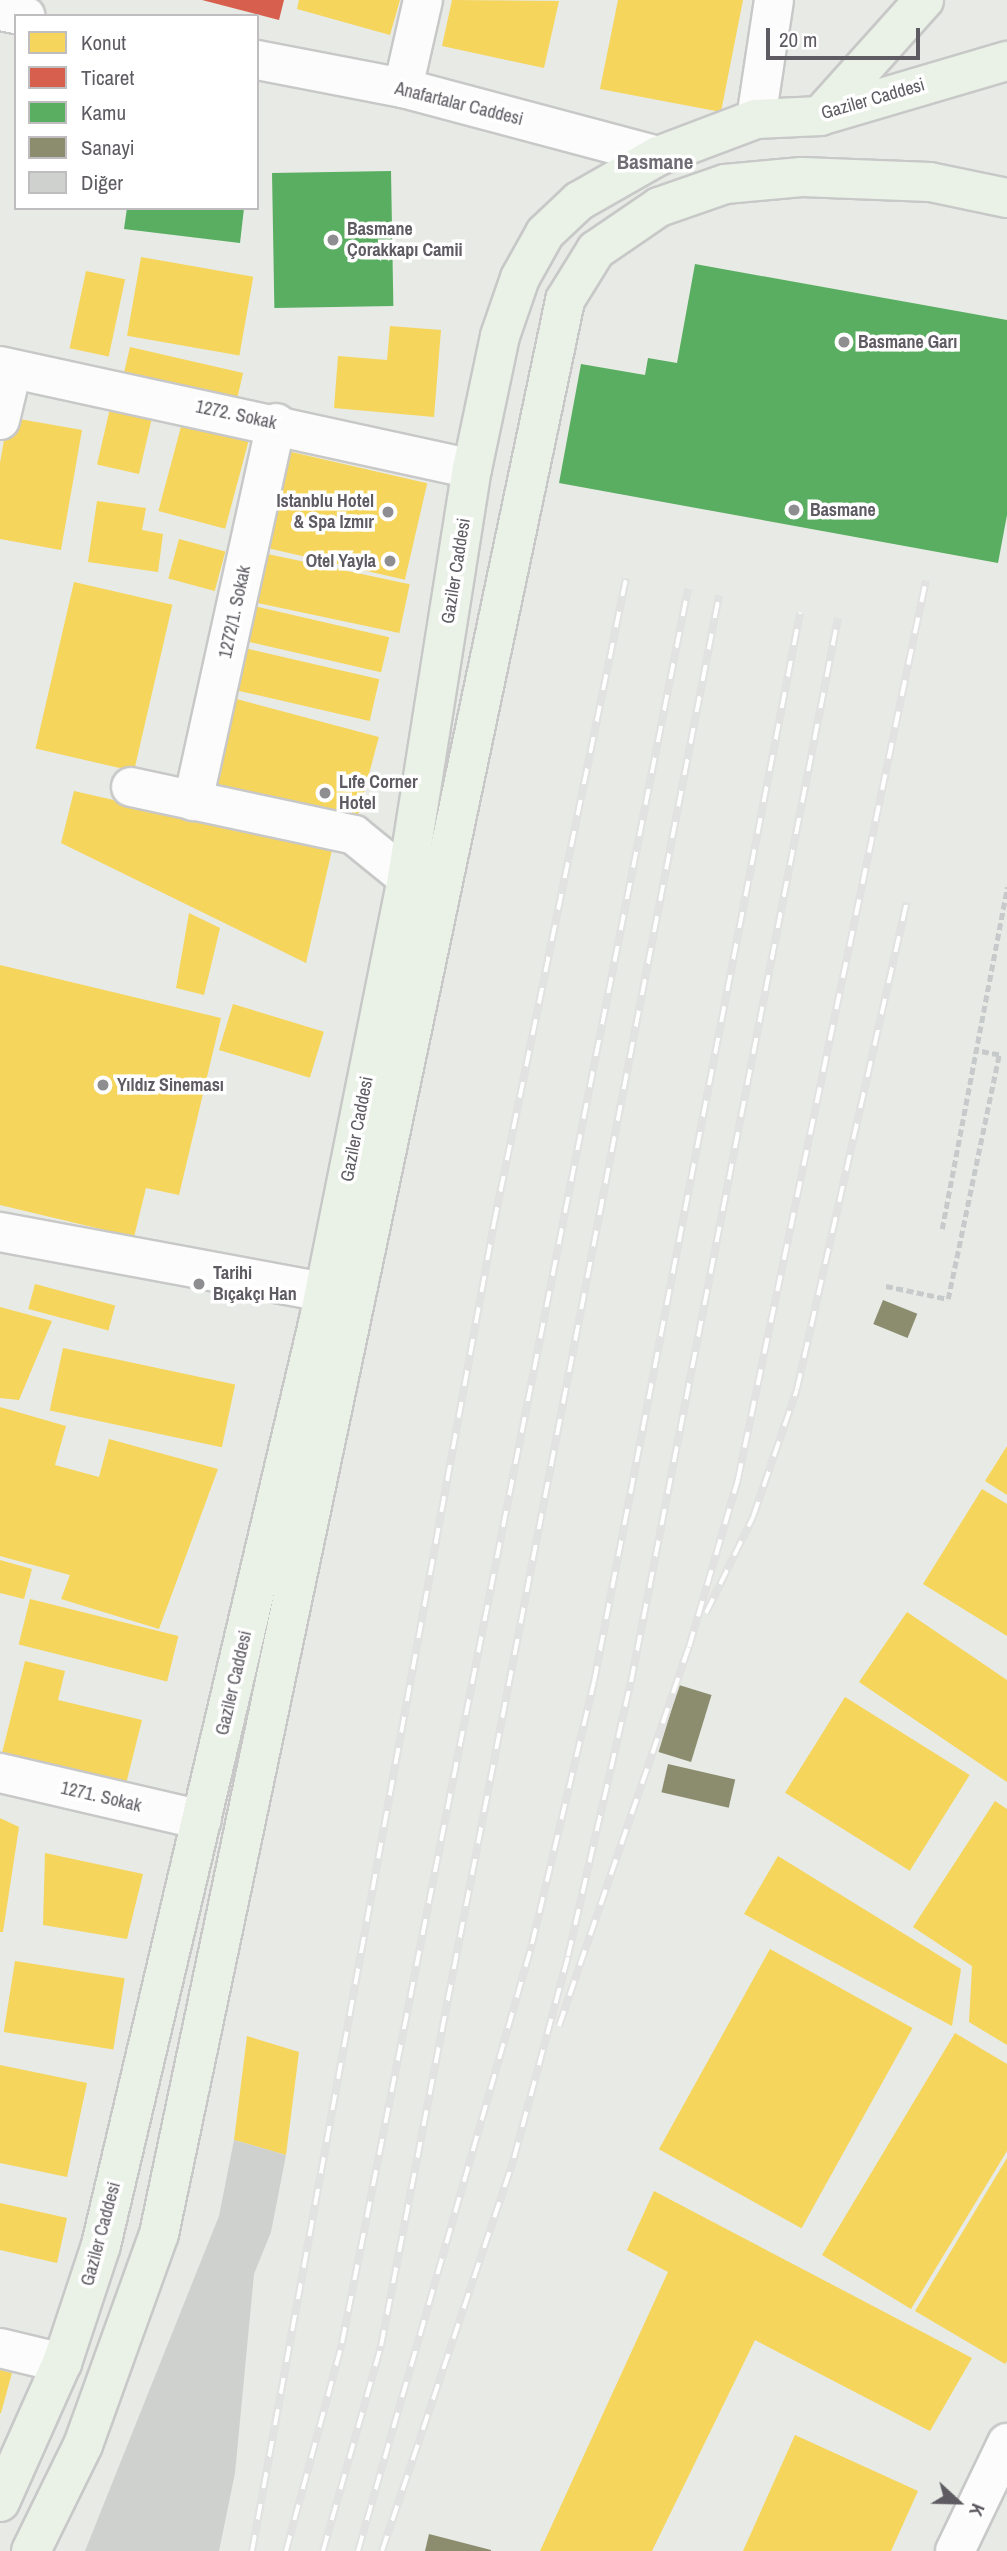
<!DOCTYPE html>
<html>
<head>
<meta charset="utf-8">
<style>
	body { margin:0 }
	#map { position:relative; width:1007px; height:2551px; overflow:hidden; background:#e7eae5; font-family:"Archivo Narrow",sans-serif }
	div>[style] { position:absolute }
	.homes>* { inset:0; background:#f6d55c; transform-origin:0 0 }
	.shops>* { inset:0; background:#d6604d }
	.public>* { inset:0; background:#5aae61; transform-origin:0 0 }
	.industry>* { inset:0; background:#8c8c6e; transform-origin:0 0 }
	.building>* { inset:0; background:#ced1ce }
	.path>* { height:4.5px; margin-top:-2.25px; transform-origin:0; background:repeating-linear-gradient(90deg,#c6caca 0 7px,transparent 0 10.5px) }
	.roads { filter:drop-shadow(2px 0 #c7c8c7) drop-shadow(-2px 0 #c7c8c7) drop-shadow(0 2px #c7c8c7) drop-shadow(0 -2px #c7c8c7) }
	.minor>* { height:38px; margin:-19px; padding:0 19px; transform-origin:19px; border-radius:19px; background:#fbfcfb }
	.major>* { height:38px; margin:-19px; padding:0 19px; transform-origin:19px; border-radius:19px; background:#eaf2e7 }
	.rail>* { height:8px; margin-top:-4px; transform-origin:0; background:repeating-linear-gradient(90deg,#fff 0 16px,#e1e2e1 0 32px); box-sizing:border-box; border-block:2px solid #e1e2e1 }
	.dots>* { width:19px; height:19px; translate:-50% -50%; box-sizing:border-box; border:4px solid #fff; border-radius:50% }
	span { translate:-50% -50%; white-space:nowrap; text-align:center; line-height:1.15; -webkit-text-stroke:7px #fff; paint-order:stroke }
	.street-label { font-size:18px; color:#5e5b62 }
	.poi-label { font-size:18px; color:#5e5b62; font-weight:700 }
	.left { translate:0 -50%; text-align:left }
	.right { translate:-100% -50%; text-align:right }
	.quarter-label { font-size:21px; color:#6f6c74; font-weight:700 }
	.legend { position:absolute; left:14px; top:14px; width:245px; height:196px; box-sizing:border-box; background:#fff; border:2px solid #bfbdc0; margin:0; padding:9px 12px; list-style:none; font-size:21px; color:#5e5b62 }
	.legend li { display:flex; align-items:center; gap:14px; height:35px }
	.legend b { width:35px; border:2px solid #bfbdc0 }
	.north { position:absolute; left:923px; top:2467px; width:70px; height:70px; -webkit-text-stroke:5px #fff; paint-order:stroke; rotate:112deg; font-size:19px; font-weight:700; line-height:28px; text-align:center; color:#5e5b62 }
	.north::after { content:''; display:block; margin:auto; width:24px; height:32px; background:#5e5b62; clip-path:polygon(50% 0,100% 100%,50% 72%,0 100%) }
	.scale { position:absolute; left:766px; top:28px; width:154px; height:32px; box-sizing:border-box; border:4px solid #5e5b62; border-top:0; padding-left:9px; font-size:21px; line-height:24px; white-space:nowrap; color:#5e5b62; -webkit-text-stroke:5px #fff; paint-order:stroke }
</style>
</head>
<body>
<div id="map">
	<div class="homes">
		<i style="clip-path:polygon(299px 0,400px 0,390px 35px,297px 9px)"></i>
		<i style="clip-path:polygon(452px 0,559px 1px,544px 68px,442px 46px)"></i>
		<i style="clip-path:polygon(618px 0,743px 0,721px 112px,600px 89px)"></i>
		<i style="left:141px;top:257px;width:114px;height:80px;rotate:10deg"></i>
		<i style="left:86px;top:271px;width:40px;height:79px;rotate:12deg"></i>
		<i style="clip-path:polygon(390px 326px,441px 330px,434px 417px,334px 408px,338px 356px,387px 360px)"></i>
		<i style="left:130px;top:347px;width:116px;height:36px;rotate:13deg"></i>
		<i style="left:111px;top:404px;width:43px;height:62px;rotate:13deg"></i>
		<i style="clip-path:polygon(8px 417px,82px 430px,61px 550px,0 539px,0 463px)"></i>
		<i style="left:182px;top:423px;width:69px;height:91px;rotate:15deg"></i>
		<i style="left:283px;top:450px;width:148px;height:99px;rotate:13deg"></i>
		<i style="clip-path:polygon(97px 501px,146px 508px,142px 530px,163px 534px,158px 572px,88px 562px)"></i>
		<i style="left:179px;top:539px;width:48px;height:41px;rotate:15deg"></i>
		<i style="left:263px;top:553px;width:150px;height:50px;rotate:12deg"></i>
		<i style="left:74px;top:582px;width:101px;height:171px;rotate:13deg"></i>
		<i style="left:245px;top:604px;width:148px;height:36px;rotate:13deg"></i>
		<i style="left:240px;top:647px;width:143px;height:43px;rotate:13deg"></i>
		<i style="left:233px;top:698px;width:151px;height:87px;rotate:15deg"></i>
		<i style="clip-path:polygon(74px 791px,332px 850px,306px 963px,61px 843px)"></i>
		<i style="clip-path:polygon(189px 913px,220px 928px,204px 995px,176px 988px)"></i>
		<i style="clip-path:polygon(0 965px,221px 1018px,179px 1195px,146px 1188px,134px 1237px,0 1205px)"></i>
		<i style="left:233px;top:1004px;width:95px;height:48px;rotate:17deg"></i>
		<i style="left:35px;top:1284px;width:83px;height:26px;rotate:15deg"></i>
		<i style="clip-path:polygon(0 1307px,52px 1321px,19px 1400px,0 1398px)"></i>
		<i style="left:63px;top:1348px;width:176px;height:64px;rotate:12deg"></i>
		<i style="clip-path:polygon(0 1407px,66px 1426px,55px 1465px,99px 1477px,109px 1439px,218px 1469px,159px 1629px,61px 1599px,70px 1575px,0 1556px)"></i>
		<i style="clip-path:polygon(1007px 1446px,1007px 1495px,985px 1481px)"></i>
		<i style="clip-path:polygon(982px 1489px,1007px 1504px,1007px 1636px,923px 1584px)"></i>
		<i style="clip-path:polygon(0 1560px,32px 1569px,24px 1599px,0 1593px)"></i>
		<i style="left:30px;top:1599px;width:153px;height:47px;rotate:14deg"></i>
		<i style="clip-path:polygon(907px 1612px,1007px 1680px,1007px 1782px,859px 1682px)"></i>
		<i style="clip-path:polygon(25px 1661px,65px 1671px,58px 1700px,142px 1720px,126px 1784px,2px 1753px)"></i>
		<i style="left:845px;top:1697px;width:147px;height:113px;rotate:32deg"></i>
		<i style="clip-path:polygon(995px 1801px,1007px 1809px,1007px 2045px,969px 2022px,972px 1966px,913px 1927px)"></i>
		<i style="clip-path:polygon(0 1818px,19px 1827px,3px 1932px,0 1932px)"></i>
		<i style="clip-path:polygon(45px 1853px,143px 1874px,127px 1939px,43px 1925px)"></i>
		<i style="clip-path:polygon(778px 1856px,961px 1969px,952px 2026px,744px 1914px)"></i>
		<i style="left:770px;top:1949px;width:163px;height:229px;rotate:29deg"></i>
		<i style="left:15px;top:1961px;width:111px;height:72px;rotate:9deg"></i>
		<i style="clip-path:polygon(955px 2033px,1007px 2064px,1007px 2151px,911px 2309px,822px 2255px)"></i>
		<i style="clip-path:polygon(247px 2036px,299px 2052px,286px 2155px,234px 2140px)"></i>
		<i style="clip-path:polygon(0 2065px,87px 2083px,67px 2177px,0 2163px)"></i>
		<i style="clip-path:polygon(1007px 2158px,1007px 2361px,1005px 2364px,915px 2311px)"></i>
		<i style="clip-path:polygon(654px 2191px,972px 2358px,930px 2431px,755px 2340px,652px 2551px,540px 2551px,668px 2272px,627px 2250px)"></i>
		<i style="clip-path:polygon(0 2203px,67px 2218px,57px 2263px,0 2250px)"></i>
		<i style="clip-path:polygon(0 2370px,12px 2373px,1px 2413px,0 2413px)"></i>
		<i style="clip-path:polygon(795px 2435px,918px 2491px,891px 2551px,743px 2551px)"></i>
	</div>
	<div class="shops">
		<i style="clip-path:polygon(202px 0,284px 0,279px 20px)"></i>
	</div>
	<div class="public">
		<i style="left:391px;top:171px;width:135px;height:119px;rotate:89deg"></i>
		<i style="clip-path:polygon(127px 208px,244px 208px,240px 243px,124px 229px)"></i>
		<i style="clip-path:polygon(695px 264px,1007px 320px,1007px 515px,998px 563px,559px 483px,581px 364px,645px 375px,648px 358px,677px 363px)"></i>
	</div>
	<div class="industry">
		<i style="left:883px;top:1300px;width:37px;height:26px;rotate:22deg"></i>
		<i style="left:679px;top:1685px;width:34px;height:70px;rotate:17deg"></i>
		<i style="left:668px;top:1764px;width:69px;height:29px;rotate:13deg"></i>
		<i style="clip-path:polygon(429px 2534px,491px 2550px,491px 2551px,425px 2551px)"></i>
	</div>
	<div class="building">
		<i style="clip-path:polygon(234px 2140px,286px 2155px,271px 2232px,254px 2274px,235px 2473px,219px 2551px,85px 2551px,219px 2216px)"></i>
	</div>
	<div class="path">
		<i style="left:942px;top:1229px;width:348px;rotate:-79.2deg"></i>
		<i style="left:886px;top:1286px;width:63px;rotate:11.8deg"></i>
		<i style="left:948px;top:1299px;width:249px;rotate:-78.2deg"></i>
		<i style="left:999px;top:1055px;width:21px;rotate:-169deg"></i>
	</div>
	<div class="roads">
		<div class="minor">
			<i style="left:0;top:11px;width:26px;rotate:11deg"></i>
			<i style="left:257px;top:60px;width:149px;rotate:10.9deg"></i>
			<i style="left:403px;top:88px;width:264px;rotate:14.9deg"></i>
			<i style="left:403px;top:88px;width:90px;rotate:-77.2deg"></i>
			<i style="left:756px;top:119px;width:120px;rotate:-81.4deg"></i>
			<i style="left:0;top:366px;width:483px;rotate:12.3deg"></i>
			<i style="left:0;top:420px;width:51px;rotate:-76.5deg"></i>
			<i style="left:131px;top:787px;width:228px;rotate:12.1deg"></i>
			<i style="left:354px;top:835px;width:68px;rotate:39.1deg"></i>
			<i style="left:193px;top:801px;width:387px;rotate:-77.6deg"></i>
			<i style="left:0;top:1232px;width:330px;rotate:10.5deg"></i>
			<i style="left:0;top:1773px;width:207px;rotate:13.1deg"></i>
			<i style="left:0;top:2348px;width:64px;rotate:13.6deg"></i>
			<i style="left:955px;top:2551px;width:120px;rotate:-64.3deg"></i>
		</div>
		<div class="major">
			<i style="left:820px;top:116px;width:156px;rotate:-48.1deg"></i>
			<i style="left:0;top:2502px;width:152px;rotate:-66deg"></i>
			<i style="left:62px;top:2363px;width:124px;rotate:-71.7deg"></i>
			<i style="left:101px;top:2245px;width:951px;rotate:-76.75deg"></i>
			<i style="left:319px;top:1319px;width:450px;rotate:-78.7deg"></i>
			<i style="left:407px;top:878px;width:414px;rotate:-81deg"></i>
			<i style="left:472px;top:469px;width:136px;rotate:-78.1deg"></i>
			<i style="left:500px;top:336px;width:61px;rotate:-71deg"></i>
			<i style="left:520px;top:278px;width:51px;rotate:-60.9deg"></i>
			<i style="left:545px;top:233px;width:47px;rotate:-43.3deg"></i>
			<i style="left:579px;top:201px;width:91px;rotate:-29.7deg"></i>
			<i style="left:658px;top:156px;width:105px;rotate:-20.7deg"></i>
			<i style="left:756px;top:119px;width:64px;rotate:-2.7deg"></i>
			<i style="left:820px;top:116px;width:195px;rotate:-16.4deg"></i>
			<i style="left:31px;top:2551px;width:118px;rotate:-63.9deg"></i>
			<i style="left:83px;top:2445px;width:224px;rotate:-70.2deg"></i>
			<i style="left:159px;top:2234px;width:1976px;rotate:-78.14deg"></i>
			<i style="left:565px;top:300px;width:59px;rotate:-58.2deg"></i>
			<i style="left:596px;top:250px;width:76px;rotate:-34.3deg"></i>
			<i style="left:659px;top:207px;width:70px;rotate:-19.2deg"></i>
			<i style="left:725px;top:184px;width:77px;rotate:-5.2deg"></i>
			<i style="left:802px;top:177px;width:128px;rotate:2.2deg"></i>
			<i style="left:930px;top:182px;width:79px;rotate:11.7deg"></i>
		</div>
	</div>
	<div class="rail">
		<i style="left:706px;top:1613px;width:107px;rotate:-63.9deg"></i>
		<i style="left:753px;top:1517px;width:135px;rotate:-71deg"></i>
		<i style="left:797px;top:1389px;width:499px;rotate:-77.3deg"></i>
		<i style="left:559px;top:2026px;width:401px;rotate:-71.1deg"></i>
		<i style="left:689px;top:1647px;width:175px;rotate:-73.7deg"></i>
		<i style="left:738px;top:1479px;width:918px;rotate:-78.19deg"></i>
		<i style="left:252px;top:2551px;width:1350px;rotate:-79.67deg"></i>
		<i style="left:494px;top:1223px;width:658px;rotate:-78.43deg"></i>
		<i style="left:286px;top:2551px;width:215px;rotate:-74.9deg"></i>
		<i style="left:342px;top:2343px;width:1788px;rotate:-78.84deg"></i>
		<i style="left:323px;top:2551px;width:213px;rotate:-74.2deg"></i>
		<i style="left:381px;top:2346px;width:1783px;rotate:-79.07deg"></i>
		<i style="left:358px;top:2551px;width:631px;rotate:-74deg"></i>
		<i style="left:532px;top:1944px;width:269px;rotate:-76.7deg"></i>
		<i style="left:594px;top:1682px;width:1089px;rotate:-79.09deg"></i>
		<i style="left:382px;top:2551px;width:415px;rotate:-71.4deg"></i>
		<i style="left:514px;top:2158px;width:209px;rotate:-75deg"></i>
		<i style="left:568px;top:1956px;width:281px;rotate:-77.1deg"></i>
		<i style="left:631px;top:1682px;width:1084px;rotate:-78.99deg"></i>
	</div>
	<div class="dots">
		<i style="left:333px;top:240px;background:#8e8d90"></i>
		<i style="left:844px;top:342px;background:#8e8d90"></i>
		<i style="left:794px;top:510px;background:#8e8d90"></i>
		<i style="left:388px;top:512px;background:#8e8d90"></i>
		<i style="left:390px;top:561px;background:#8e8d90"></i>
		<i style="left:325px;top:793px;background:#8e8d90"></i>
		<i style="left:103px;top:1085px;background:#8e8d90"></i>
		<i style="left:199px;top:1284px;background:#8e8d90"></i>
	</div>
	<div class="street-label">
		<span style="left:873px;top:99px;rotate:-16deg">Gaziler Caddesi</span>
		<span style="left:459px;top:104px;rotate:14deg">Anafartalar Caddesi</span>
		<span style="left:236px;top:415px;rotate:12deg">1272. Sokak</span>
		<span style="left:456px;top:571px;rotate:-81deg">Gaziler Caddesi</span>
		<span style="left:235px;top:612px;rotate:-78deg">1272/1. Sokak</span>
		<span style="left:357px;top:1129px;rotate:-79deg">Gaziler Caddesi</span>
		<span style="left:234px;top:1683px;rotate:-77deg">Gaziler Caddesi</span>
		<span style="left:101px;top:1797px;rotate:13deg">1271. Sokak</span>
		<span style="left:101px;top:2234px;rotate:-75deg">Gaziler Caddesi</span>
	</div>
	<div class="poi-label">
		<span class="left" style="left:347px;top:240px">Basmane<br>Çorakkapı Camii</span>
		<span class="left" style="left:858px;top:342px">Basmane Garı</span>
		<span class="right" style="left:374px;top:512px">Istanblu Hotel<br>&amp; Spa Izmır</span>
		<span class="left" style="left:810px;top:510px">Basmane</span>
		<span class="right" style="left:376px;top:561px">Otel Yayla</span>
		<span class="left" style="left:339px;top:793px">Lıfe Corner<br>Hotel</span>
		<span class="left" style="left:117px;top:1085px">Yıldız Sineması</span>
		<span class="left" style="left:213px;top:1284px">Tarihi<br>Bıçakçı Han</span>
	</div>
	<div class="quarter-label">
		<span style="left:655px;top:162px">Basmane</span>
	</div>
	<ul class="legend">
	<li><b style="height:19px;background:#f6d55c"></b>Konut</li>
	<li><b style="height:19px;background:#d6604d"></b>Ticaret</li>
	<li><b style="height:19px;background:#5aae61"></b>Kamu</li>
	<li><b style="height:19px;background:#8c8c6e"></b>Sanayi</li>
	<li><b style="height:19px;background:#ced1ce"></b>Diğer</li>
	</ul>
	<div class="north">K</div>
	<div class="scale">20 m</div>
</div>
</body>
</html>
